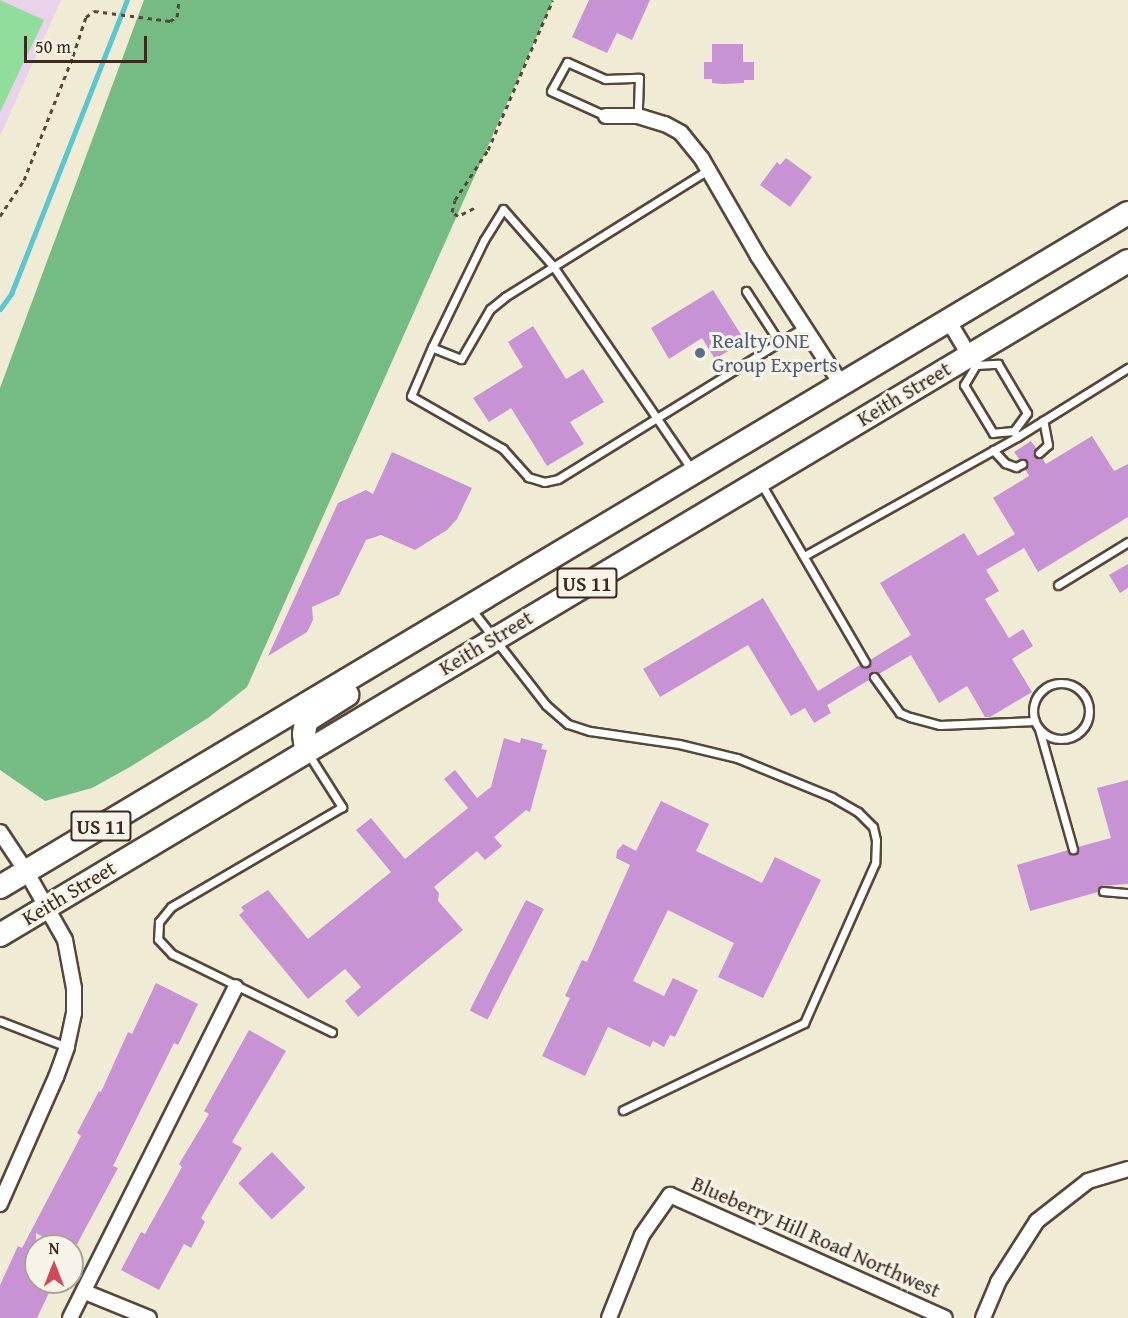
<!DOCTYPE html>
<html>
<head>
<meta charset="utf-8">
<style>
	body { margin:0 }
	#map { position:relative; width:1128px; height:1318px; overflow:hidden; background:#f0ebd5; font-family:"Gentium Book Plus",serif }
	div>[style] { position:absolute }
	.built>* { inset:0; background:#ead1ec }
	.green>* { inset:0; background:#91dd9b }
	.forest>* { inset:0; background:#74bc83 }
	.stream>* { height:5px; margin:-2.5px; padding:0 2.5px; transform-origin:2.5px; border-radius:2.5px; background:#59c6d0 }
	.building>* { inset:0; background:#c893d4; transform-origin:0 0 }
	.path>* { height:3px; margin-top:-1.5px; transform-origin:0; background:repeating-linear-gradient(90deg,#564739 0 4.5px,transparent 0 9px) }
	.roads { filter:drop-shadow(2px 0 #564739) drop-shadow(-2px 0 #564739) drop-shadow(0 2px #564739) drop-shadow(0 -2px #564739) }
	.lane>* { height:7px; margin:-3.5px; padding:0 3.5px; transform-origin:3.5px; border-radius:3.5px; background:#fff }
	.lane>.ring { margin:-3.5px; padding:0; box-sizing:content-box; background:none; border:7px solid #fff; border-radius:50% }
	.street>* { height:14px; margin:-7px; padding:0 7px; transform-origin:7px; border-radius:7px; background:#fff }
	.primary>* { height:22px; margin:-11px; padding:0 11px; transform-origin:11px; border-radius:11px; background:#fff }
	.dots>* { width:16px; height:16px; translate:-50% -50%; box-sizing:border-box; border:3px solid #f7f3e8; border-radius:50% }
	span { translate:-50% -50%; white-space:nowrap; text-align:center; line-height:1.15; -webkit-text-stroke:6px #f7f3e8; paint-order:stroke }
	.shield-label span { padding:2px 4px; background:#f7f3e8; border:2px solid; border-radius:4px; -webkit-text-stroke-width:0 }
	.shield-label { font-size:20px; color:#3b2a1e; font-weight:700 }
	.service-label { font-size:21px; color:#4e5e75 }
	.left { translate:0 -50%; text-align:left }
	.street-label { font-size:21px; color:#3b2a1e }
	.north { position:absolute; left:24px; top:1234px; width:60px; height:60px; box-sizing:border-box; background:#f7f3e8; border:2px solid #aca397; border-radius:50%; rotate:0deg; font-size:16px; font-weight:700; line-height:24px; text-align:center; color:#3b2a1e }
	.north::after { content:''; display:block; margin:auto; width:21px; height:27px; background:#d1495b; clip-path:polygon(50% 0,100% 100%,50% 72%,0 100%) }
	.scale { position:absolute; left:24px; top:36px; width:123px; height:27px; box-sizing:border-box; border:3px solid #3b2a1e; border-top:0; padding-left:8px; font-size:18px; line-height:21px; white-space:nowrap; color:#3b2a1e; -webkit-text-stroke:4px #f7f3e8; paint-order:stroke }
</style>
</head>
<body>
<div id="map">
	<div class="built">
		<i style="clip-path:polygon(0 0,61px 0,0 136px)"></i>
	</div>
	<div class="green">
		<i style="clip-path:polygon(0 0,44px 20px,0 112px)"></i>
	</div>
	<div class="forest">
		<i style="clip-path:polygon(144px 0,553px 0,247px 687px,208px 718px,130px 767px,92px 788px,45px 801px,0 770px,0 388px)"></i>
	</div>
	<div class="stream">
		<i style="left:0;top:309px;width:19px;rotate:-54deg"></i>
		<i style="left:11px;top:294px;width:316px;rotate:-68.5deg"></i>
	</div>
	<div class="building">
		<i style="clip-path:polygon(589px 0,650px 0,632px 40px,617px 33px,607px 53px,572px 37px)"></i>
		<i style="clip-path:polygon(712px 44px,743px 44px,743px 62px,754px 62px,754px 80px,744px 80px,744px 83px,723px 84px,712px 83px,712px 79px,704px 79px,704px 62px,712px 62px)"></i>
		<i style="clip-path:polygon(786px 158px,812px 177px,790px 207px,760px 185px,777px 162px,780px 165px)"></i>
		<i style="clip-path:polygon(713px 290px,745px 341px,715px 359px,702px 338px,669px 359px,651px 328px)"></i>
		<i style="clip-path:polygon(533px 326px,566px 379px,583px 369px,604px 402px,570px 422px,584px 444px,547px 466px,511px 408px,489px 422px,473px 398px,523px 367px,508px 342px)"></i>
		<i style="clip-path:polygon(1092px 436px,1114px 471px,1128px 464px,1128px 517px,1038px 572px,1024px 548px,986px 570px,999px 591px,985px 599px,1009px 638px,1023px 629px,1033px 646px,1012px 659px,1032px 692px,990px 717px,985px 717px,967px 686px,939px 703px,911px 655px,879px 674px,870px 673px,869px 680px,827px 705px,831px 713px,814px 723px,805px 708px,791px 716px,748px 645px,660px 697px,643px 669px,763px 598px,818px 691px,860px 665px,867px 667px,870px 660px,911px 635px,880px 583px,964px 533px,978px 556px,1015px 534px,993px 498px,1029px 476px,1025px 469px,1027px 461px,1019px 459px,1014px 452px,1031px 441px,1036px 448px,1034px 456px,1042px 458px,1046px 464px)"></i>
		<i style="clip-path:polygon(392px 452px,472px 488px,457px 519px,447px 530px,415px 550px,381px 535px,366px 540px,339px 595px,312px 607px,313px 620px,307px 632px,268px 656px,338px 503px,366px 490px,373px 494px)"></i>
		<i style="clip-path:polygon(1128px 564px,1128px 588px,1120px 593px,1109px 575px)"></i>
		<i style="clip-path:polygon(504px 738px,520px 743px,521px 738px,543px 744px,541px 749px,547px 750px,530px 812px,526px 810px,494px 837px,502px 846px,485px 860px,477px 851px,434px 887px,439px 893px,438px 901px,463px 930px,358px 1017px,345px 1001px,361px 987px,345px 969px,308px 999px,239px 915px,244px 911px,241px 907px,268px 890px,308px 939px,391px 872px,356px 830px,371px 818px,405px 859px,468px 808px,444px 779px,455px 770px,477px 798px,491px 787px)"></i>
		<i style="clip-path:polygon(1128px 780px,1128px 884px,1101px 886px,1098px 892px,1030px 911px,1017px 865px,1068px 850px,1074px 854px,1078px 847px,1111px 838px,1097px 788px)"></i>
		<i style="clip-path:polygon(661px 801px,709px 824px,696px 851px,762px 883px,775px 857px,821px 880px,763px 998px,718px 977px,734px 943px,668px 910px,633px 981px,664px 996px,673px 978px,698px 990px,675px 1037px,670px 1035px,664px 1047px,653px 1041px,650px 1047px,608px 1027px,585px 1076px,542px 1056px,570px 998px,565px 996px,582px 960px,587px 962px,630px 865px,616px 858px,617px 851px,623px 844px,636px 851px)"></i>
		<i style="left:526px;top:900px;width:20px;height:124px;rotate:27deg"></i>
		<i style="clip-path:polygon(156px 983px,198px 1004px,178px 1045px,174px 1043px,113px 1166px,118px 1168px,76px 1246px,61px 1246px,36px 1233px,36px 1282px,54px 1282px,37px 1318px,0 1318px,0 1285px,18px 1246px,22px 1248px,81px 1136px,77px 1133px,99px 1091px,101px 1092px,128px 1032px,132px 1034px)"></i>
		<i style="clip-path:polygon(249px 1030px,286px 1051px,232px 1142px,242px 1148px,201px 1218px,205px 1222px,191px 1248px,184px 1244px,159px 1290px,121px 1270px,141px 1232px,145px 1234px,182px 1167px,179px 1164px,209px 1114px,204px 1111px)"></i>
		<i style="left:272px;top:1152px;width:49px;height:46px;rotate:47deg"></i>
	</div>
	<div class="path">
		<i style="left:474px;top:208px;width:18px;rotate:153deg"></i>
		<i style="left:458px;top:216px;width:7px;rotate:-146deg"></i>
		<i style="left:452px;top:212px;width:12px;rotate:-76deg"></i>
		<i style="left:455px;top:200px;width:60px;rotate:-56.6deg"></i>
		<i style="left:488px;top:150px;width:163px;rotate:-66.6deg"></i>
		<i style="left:0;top:216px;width:43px;rotate:-56.3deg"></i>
		<i style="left:24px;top:180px;width:133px;rotate:-68.4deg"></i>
		<i style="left:73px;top:56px;width:41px;rotate:-71.6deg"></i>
		<i style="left:86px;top:17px;width:10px;rotate:-37deg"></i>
		<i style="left:94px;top:11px;width:77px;rotate:7.5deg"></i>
		<i style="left:170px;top:21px;width:8px;rotate:-30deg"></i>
		<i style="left:177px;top:17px;width:17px;rotate:-83deg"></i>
	</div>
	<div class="roads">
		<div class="lane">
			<i style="left:606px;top:116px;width:60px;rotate:-155.6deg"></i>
			<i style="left:551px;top:91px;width:33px;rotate:-61deg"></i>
			<i style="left:567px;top:62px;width:42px;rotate:24.1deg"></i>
			<i style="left:605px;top:79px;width:34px;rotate:-2deg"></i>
			<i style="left:639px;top:78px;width:38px;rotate:92deg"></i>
			<i style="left:708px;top:170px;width:239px;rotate:148deg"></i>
			<i style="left:505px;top:297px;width:19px;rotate:141deg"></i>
			<i style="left:490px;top:309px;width:58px;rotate:120.1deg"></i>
			<i style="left:461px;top:359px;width:31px;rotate:-158deg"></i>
			<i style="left:432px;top:347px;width:53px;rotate:113.2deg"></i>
			<i style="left:411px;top:396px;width:106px;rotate:29.9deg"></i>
			<i style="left:503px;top:449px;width:38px;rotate:48deg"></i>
			<i style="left:528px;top:477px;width:17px;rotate:17deg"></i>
			<i style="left:544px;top:482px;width:14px;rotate:-12deg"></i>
			<i style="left:558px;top:479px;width:289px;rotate:-31.7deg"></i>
			<i style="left:746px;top:291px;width:61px;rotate:57.1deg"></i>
			<i style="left:432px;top:347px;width:119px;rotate:-64.1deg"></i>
			<i style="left:484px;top:240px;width:36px;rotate:-58deg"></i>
			<i style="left:503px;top:209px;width:76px;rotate:48.7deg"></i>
			<i style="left:553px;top:266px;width:247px;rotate:55.7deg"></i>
			<i style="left:998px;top:364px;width:57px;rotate:59.4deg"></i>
			<i style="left:1027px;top:413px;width:22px;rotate:126deg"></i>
			<i style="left:1014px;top:431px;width:21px;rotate:175deg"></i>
			<i style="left:993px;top:433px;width:56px;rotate:-121.1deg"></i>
			<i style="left:964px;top:385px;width:23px;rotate:-59deg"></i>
			<i style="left:976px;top:365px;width:22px;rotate:-3deg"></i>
			<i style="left:1015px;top:433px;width:4px;rotate:63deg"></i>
			<i style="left:1017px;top:437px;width:131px;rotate:-31.9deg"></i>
			<i style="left:993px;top:450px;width:18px;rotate:47deg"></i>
			<i style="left:1005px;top:463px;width:12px;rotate:20deg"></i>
			<i style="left:1016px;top:467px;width:7px;rotate:-27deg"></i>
			<i style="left:1039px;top:453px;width:12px;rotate:-42deg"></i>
			<i style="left:1048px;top:445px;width:25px;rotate:-101deg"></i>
			<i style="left:762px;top:485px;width:205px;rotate:59.8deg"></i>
			<i style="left:804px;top:556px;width:244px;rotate:-29.2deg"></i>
			<i style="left:1058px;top:585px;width:82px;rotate:-31.6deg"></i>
			<i style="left:472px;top:610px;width:120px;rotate:52.1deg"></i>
			<i style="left:546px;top:705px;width:29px;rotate:41deg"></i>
			<i style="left:568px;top:724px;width:23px;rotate:18deg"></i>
			<i style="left:590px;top:731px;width:90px;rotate:8.3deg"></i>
			<i style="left:679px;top:744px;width:60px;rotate:13.6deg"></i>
			<i style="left:737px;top:758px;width:103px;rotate:22.3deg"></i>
			<i style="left:832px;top:797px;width:30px;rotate:30deg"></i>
			<i style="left:858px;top:812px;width:21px;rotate:45deg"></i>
			<i style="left:873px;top:827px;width:13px;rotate:77deg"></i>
			<i style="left:876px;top:840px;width:23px;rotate:92deg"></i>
			<i style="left:875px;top:863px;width:175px;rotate:113.9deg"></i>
			<i style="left:804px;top:1023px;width:201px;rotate:154.3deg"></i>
			<i style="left:874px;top:677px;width:44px;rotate:54.2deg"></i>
			<i style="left:900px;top:713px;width:11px;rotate:22deg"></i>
			<i style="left:910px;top:717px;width:31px;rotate:15deg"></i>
			<i style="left:940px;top:725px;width:95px;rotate:-2.4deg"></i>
			<i class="ring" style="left:1033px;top:683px;width:49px;height:49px"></i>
			<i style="left:1039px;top:729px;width:125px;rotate:74.2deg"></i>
			<i style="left:309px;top:755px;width:62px;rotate:57.6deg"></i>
			<i style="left:342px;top:807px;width:198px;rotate:149.7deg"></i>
			<i style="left:171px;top:907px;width:19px;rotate:129deg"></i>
			<i style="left:159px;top:922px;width:17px;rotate:93deg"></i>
			<i style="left:158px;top:939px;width:21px;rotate:47deg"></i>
			<i style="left:172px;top:954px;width:178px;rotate:26deg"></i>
			<i style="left:1103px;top:891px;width:25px;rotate:5deg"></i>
			<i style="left:0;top:1021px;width:72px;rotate:21.2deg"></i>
		</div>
		<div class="street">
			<i style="left:606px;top:116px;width:32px"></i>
			<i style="left:638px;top:116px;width:28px;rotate:17deg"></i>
			<i style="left:665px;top:124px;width:18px;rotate:29deg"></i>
			<i style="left:681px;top:133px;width:33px;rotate:51deg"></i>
			<i style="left:702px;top:159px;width:112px;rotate:60deg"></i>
			<i style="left:758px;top:256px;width:153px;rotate:57deg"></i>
			<i style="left:948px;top:320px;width:41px;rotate:59deg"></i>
			<i style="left:0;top:832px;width:47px;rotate:56.3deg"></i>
			<i style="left:26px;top:871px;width:79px;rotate:60.5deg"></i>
			<i style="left:65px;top:940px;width:49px;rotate:79.4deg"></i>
			<i style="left:74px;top:988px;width:25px;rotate:90deg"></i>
			<i style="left:74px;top:1013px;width:35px;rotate:102deg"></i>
			<i style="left:67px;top:1047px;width:32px;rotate:110deg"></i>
			<i style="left:56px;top:1077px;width:139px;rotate:113.8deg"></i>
			<i style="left:85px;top:1292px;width:69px;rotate:22.1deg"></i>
			<i style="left:70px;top:1318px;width:370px;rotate:-63.4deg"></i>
			<i style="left:609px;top:1318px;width:89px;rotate:-68.3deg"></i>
			<i style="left:642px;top:1235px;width:49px;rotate:-55deg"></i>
			<i style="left:670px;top:1195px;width:301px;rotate:24.1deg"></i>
			<i style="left:983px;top:1318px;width:39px;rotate:-67deg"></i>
			<i style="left:998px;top:1282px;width:72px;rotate:-57.4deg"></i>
			<i style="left:1037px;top:1221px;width:65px;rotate:-38.1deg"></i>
			<i style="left:1088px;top:1181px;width:42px;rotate:-16.7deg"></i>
		</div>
		<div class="primary">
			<i style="left:306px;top:750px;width:16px;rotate:-97deg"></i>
			<i style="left:304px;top:734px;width:13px;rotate:-81deg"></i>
			<i style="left:306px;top:721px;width:49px;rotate:-32.4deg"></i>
			<i style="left:0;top:887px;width:1314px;rotate:-30.86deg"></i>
			<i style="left:0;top:935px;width:1314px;rotate:-30.86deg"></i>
		</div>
	</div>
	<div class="dots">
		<i style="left:700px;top:353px;background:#5c6f8a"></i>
	</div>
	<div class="shield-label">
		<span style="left:587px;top:583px">US 11</span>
		<span style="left:101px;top:826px">US 11</span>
	</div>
	<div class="service-label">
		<span class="left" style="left:712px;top:353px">Realty ONE<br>Group Experts</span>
	</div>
	<div class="street-label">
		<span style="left:904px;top:394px;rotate:-31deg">Keith Street</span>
		<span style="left:486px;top:643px;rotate:-31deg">Keith Street</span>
		<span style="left:69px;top:893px;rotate:-31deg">Keith Street</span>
		<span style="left:816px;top:1237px;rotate:24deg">Blueberry Hill Road Northwest</span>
	</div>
	<div class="north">N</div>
	<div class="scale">50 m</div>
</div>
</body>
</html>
